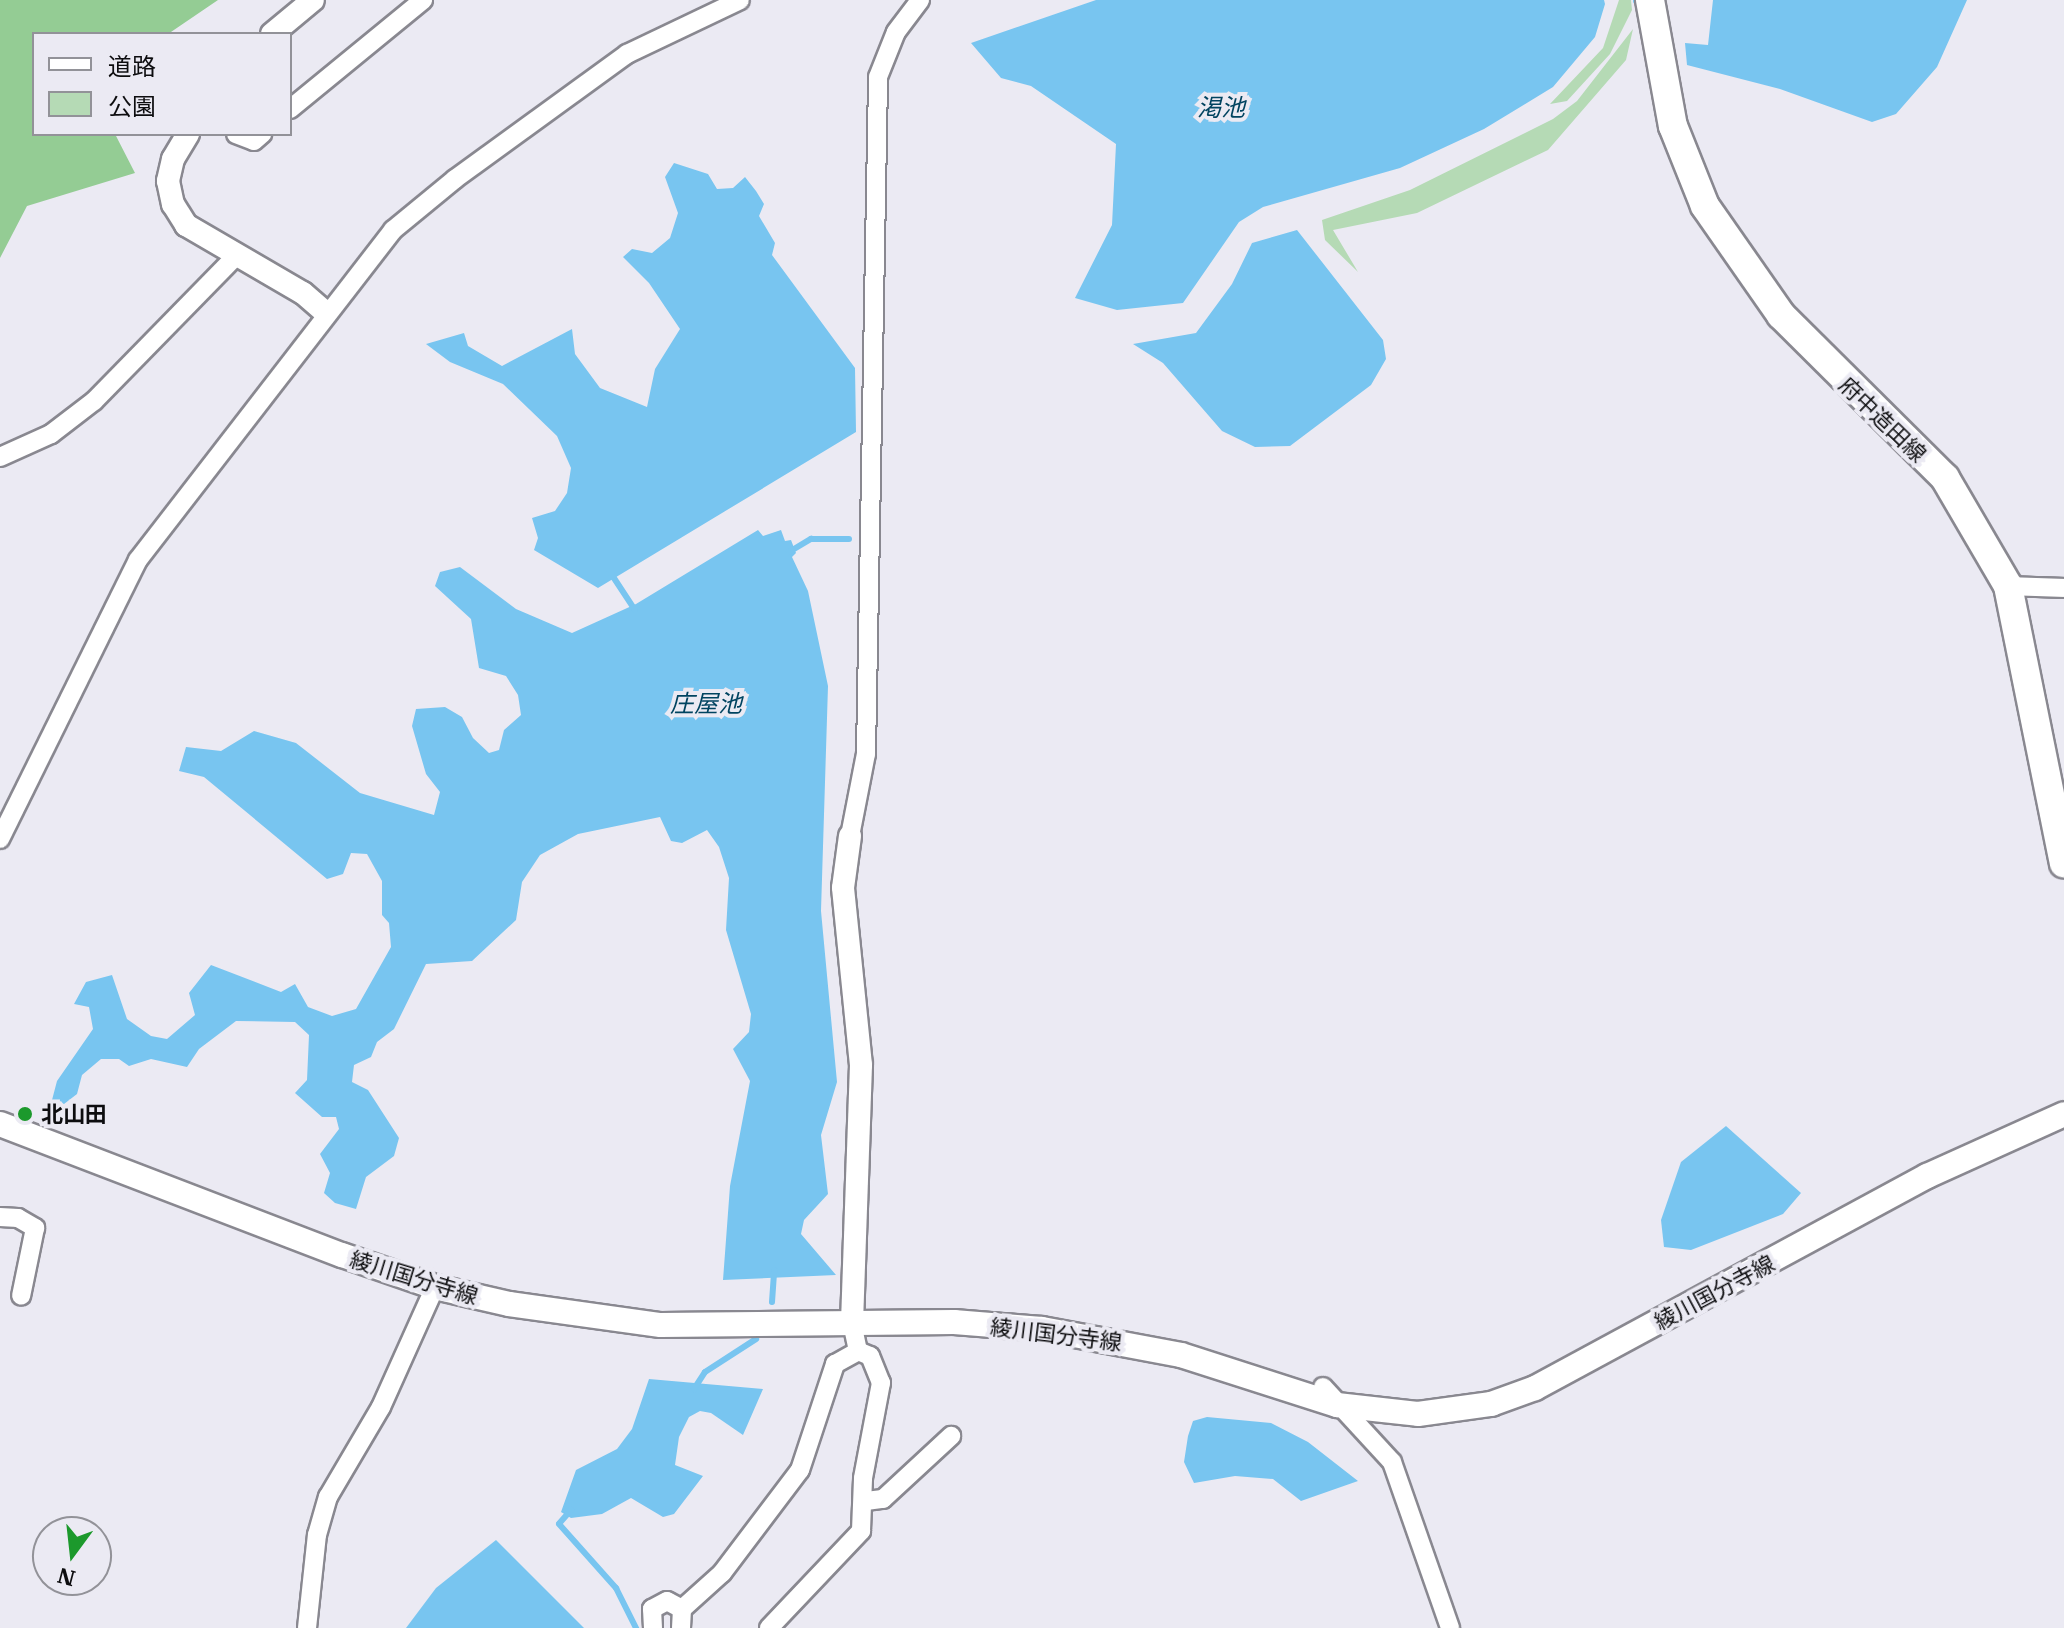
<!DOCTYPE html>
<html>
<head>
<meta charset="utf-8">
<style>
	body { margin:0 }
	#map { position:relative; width:2064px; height:1628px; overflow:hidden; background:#ebeaf3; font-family:"IBM Plex Serif","Noto Sans JP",serif }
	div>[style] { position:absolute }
	.green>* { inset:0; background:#b5dab5 }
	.forest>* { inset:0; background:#94cc94 }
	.water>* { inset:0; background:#78c5f0 }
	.stream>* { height:6px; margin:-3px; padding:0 3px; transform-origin:3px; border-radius:3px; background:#78c5f0 }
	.roads { filter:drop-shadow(2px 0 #898890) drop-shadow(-2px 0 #898890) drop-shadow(0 2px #898890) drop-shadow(0 -2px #898890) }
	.minor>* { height:18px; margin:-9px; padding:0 9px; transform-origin:9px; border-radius:9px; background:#fff }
	.tertiary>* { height:22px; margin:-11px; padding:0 11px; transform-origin:11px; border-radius:11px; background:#fff }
	.secondary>* { height:24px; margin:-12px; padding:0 12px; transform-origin:12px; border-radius:12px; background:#fff }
	.primary>* { height:28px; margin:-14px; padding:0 14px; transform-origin:14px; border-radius:14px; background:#fff }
	.dots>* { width:22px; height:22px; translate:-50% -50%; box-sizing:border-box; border:4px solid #ebeaf3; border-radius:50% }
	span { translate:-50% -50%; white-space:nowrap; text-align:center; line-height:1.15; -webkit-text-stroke:8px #ebeaf3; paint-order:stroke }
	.street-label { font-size:22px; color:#0d0d0f }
	.poi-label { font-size:22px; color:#0d0d0f; font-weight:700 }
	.left { translate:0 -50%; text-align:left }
	.water-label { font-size:24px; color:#004360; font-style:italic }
	.legend { position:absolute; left:32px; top:32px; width:260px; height:104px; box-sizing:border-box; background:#ebeaf3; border:2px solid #929298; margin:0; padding:10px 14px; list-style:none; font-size:24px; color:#0d0d0f }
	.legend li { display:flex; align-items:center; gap:16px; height:40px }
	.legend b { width:40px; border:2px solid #929298 }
	.north { position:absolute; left:32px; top:1516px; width:80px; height:80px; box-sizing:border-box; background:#ebeaf3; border:2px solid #929298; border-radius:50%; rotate:195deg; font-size:22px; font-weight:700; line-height:32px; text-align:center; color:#0d0d0f }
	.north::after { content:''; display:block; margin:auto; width:28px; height:36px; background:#1c992c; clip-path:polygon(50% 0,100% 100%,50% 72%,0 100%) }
</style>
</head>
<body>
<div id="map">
	<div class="green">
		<i style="clip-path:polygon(1619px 0,1631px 0,1632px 10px,1610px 54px,1567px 101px,1550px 104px,1603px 48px)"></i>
		<i style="clip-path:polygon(1633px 29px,1626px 60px,1548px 150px,1417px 213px,1333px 230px,1358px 272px,1325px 240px,1322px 220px,1410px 190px,1553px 119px,1577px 101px)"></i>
	</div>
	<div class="forest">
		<i style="clip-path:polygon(0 0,218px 0,168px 34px,34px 34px,34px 134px,115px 134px,135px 173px,27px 206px,0 258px)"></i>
	</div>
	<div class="water">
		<i style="clip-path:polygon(1096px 0,1604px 0,1605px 4px,1595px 37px,1553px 87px,1484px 129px,1400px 168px,1263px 207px,1239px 222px,1183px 303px,1117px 310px,1075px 298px,1112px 225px,1116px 144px,1031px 86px,1001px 78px,971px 43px)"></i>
		<i style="clip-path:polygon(1713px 0,1967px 0,1937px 67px,1896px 114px,1872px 122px,1780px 89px,1687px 65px,1685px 43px,1708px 45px)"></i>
		<i style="clip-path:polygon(674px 163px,708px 174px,717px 189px,733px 188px,745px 177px,756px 191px,764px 204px,759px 216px,775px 243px,772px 255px,855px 368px,856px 432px,598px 588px,534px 550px,538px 538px,532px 518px,555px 511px,567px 493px,571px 468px,557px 436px,503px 384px,450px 362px,426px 344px,464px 333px,468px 346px,502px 366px,572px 329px,575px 354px,600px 388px,647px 407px,655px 369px,680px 329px,649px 283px,623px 257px,632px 249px,652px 253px,670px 238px,678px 213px,665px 177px)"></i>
		<i style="clip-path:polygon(1297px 230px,1383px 340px,1386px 359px,1371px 385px,1290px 446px,1255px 447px,1222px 431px,1163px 363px,1133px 344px,1196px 333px,1232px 284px,1252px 243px)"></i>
		<i style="clip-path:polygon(758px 530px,763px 536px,781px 530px,785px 541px,791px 540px,796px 553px,792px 557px,808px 591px,828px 686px,821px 911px,837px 1082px,821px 1135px,828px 1194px,804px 1220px,801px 1234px,836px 1275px,723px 1280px,730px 1186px,750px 1081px,733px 1049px,749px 1032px,751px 1014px,726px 930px,729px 878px,719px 847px,707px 830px,682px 843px,671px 841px,660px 817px,578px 834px,540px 855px,522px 882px,516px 920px,472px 961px,426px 964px,394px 1029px,377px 1042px,371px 1057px,354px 1065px,352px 1082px,368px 1090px,399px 1138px,394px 1156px,366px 1177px,356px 1209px,335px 1203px,324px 1193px,330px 1173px,320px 1154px,339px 1129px,336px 1117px,322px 1117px,295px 1093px,307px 1080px,309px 1035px,295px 1022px,236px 1021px,199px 1049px,187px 1067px,151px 1059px,129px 1066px,119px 1059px,101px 1059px,82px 1075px,77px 1094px,64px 1104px,52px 1100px,57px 1081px,93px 1029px,89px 1007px,74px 1004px,86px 982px,112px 975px,127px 1019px,151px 1036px,167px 1039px,195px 1015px,189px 993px,211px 965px,281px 992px,295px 984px,308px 1007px,332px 1016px,356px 1009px,391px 947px,389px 923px,382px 915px,382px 881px,367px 854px,351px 853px,343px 874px,327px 879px,204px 777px,179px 771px,186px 747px,221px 751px,254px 731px,296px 743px,360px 793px,434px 815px,440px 792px,426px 774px,412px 726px,416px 709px,445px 707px,462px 717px,473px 738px,489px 753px,499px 750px,504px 730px,521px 715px,518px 695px,506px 676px,479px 668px,471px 619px,435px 586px,440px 572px,460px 567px,516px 609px,572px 633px,636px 604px)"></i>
		<i style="clip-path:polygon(1726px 1126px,1801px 1193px,1783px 1214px,1691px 1250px,1664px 1247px,1661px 1220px,1681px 1162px)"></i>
		<i style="clip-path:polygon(649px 1379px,763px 1389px,743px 1435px,711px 1413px,700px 1411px,689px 1417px,679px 1437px,675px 1465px,703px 1476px,674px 1514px,663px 1517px,631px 1498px,602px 1514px,571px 1518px,561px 1512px,576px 1470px,617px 1449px,632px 1429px)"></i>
		<i style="clip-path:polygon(1207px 1417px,1271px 1423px,1308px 1442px,1358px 1481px,1301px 1501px,1273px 1479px,1235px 1476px,1194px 1483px,1184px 1462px,1188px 1436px,1193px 1421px)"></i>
		<i style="clip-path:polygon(496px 1540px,584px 1628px,406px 1628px,436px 1588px)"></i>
	</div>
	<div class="stream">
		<i style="left:1636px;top:0;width:1px;rotate:90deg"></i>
		<i style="left:789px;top:552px;width:26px;rotate:-31deg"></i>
		<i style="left:811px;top:539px;width:38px"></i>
		<i style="left:610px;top:572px;width:45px;rotate:56.7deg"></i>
		<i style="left:772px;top:1302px;width:32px;rotate:-86deg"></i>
		<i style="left:694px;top:1389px;width:20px;rotate:-57deg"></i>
		<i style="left:705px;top:1372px;width:61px;rotate:-32.9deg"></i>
		<i style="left:571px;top:1510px;width:18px;rotate:131deg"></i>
		<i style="left:559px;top:1524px;width:86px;rotate:48.3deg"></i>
		<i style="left:616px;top:1588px;width:45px;rotate:63.4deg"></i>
	</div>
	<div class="roads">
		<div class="minor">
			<i style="left:290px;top:109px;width:172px;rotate:-39.3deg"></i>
			<i style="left:236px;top:134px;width:19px;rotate:21deg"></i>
			<i style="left:254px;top:141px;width:11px;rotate:-41deg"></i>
			<i style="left:0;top:457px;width:56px;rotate:-24.3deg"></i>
			<i style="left:51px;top:434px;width:54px;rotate:-37.5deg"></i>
			<i style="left:94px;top:401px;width:204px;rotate:-45.6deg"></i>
			<i style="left:2008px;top:586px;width:56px;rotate:2deg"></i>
			<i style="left:850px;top:836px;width:84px;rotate:-79deg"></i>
			<i style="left:866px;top:754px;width:677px;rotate:-88.98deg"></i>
			<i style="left:878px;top:77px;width:48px;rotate:-68.2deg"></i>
			<i style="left:896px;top:32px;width:40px;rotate:-53deg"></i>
			<i style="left:0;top:839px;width:311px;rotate:-63.7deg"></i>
			<i style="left:138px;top:560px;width:417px;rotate:-52.3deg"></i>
			<i style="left:393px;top:230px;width:80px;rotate:-39.4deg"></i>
			<i style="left:455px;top:179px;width:213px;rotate:-36deg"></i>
			<i style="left:627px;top:54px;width:125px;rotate:-25.5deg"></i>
			<i style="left:0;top:1217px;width:18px;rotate:3deg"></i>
			<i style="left:18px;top:1218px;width:20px;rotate:30deg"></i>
			<i style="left:35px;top:1228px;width:69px;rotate:101.6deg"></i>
			<i style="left:1323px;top:1387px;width:102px;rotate:47.4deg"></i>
			<i style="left:1392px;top:1462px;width:176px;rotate:70.7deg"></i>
			<i style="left:866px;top:1501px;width:17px;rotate:-7deg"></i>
			<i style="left:883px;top:1499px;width:93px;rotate:-42.8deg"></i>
			<i style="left:682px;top:1609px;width:54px;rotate:-42deg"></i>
			<i style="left:722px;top:1573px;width:129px;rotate:-52.9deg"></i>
			<i style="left:800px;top:1470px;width:112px;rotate:-71.7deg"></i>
			<i style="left:835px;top:1364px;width:26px;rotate:-29deg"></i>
			<i style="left:307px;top:1628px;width:94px;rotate:-83.9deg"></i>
			<i style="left:317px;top:1535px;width:40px;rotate:-74deg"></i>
			<i style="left:328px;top:1497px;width:104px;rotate:-59.5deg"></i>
			<i style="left:381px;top:1407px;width:132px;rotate:-65.8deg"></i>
			<i style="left:653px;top:1628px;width:19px;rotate:-93deg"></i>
			<i style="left:652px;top:1609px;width:17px;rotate:-28deg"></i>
			<i style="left:667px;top:1601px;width:17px;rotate:28deg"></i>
			<i style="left:682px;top:1609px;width:19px;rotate:93deg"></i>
			<i style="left:769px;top:1628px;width:134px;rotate:-46.5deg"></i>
			<i style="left:861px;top:1531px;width:53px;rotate:-87.8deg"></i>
			<i style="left:863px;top:1478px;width:97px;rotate:-79.3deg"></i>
			<i style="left:881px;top:1383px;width:29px;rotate:-112deg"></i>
			<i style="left:870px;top:1356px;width:13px;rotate:-157deg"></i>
			<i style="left:858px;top:1351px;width:29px;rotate:-102deg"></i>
		</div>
		<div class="tertiary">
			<i style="left:272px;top:34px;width:53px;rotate:-39.7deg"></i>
			<i style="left:188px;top:134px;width:29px;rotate:121deg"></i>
			<i style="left:173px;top:159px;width:23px;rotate:103deg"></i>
			<i style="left:168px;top:181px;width:24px;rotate:78deg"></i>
			<i style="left:173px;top:204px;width:25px;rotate:58deg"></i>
			<i style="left:186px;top:225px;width:135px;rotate:30.2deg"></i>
			<i style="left:303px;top:293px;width:29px;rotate:41deg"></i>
			<i style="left:850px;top:836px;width:52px;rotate:97.7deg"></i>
			<i style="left:843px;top:888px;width:178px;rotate:84.2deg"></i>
			<i style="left:861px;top:1065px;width:258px;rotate:92deg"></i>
		</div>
		<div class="secondary">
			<i style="left:0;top:1124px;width:366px;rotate:21deg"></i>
			<i style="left:342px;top:1255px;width:98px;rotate:19deg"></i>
			<i style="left:435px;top:1287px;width:76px;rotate:12.9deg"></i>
			<i style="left:509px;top:1304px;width:153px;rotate:7.9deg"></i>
			<i style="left:661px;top:1325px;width:293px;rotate:-0.6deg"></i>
			<i style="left:954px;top:1322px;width:88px;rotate:4.5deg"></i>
			<i style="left:1042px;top:1329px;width:141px;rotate:10.6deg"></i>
			<i style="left:1181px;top:1355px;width:164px;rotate:17.8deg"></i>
			<i style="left:1337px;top:1405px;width:81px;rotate:6.3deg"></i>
			<i style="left:1418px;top:1414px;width:74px;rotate:-7.8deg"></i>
			<i style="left:1491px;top:1404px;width:47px;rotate:-20deg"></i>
			<i style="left:1535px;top:1388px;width:446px;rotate:-28.4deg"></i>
			<i style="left:1927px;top:1176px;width:150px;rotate:-24.3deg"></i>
		</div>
		<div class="primary">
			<i style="left:1650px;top:0;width:128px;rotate:79.7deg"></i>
			<i style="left:1673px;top:126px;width:86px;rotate:68.2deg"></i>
			<i style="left:1705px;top:206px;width:133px;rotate:55.1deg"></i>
			<i style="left:1781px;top:315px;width:231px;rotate:44.8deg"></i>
			<i style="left:1945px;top:478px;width:125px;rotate:59.7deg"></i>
			<i style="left:2008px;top:586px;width:283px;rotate:78.6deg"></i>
		</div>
	</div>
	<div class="dots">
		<i style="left:25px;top:1114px;background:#1c992c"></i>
	</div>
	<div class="street-label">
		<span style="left:1883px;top:419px;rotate:44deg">府中造田線</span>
		<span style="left:414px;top:1277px;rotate:17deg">綾川国分寺線</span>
		<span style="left:1714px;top:1292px;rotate:-28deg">綾川国分寺線</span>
		<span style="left:1056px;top:1334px;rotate:7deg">綾川国分寺線</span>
	</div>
	<div class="poi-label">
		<span class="left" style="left:41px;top:1114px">北山田</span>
	</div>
	<div class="water-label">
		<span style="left:1221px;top:108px">渇池</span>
		<span style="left:706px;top:704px">庄屋池</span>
	</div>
	<ul class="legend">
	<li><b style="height:10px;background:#fff"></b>道路</li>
	<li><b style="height:22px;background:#b5dab5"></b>公園</li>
	</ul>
	<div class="north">N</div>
</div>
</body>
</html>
